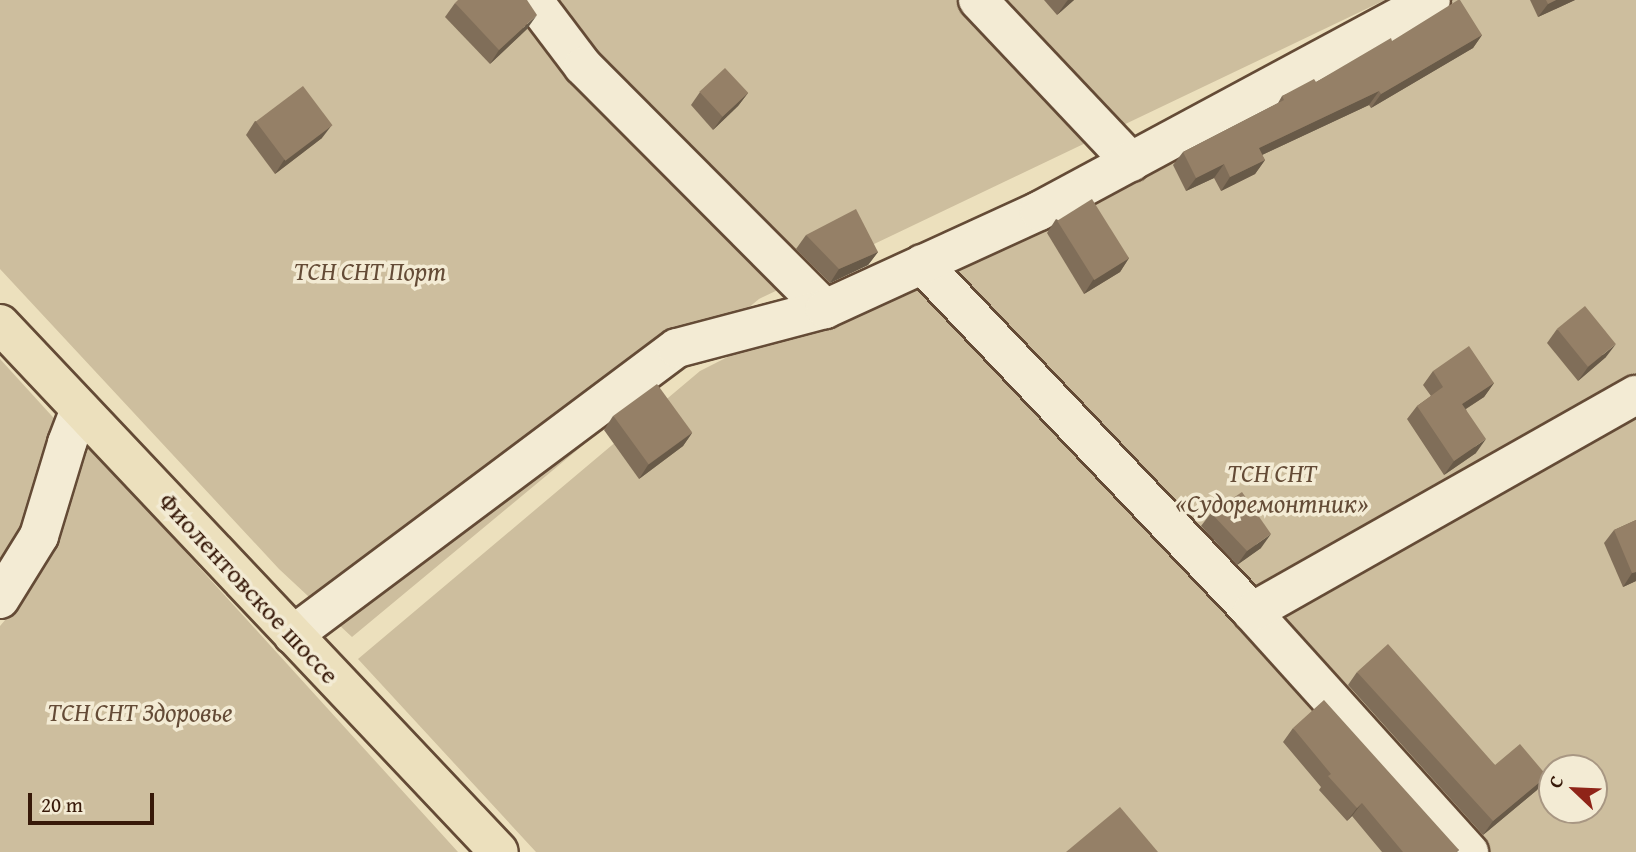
<!DOCTYPE html>
<html>
<head>
<meta charset="utf-8">
<style>
	body { margin:0 }
	#map { position:relative; width:1636px; height:852px; overflow:hidden; background:#ece0bd; font-family:"Gentium Book Plus",serif }
	div>[style] { position:absolute }
	.green>* { inset:0; background:#cdbe9e }
	.roads { filter:drop-shadow(2px 0 #644b36) drop-shadow(-2px 0 #644b36) drop-shadow(0 2px #644b36) drop-shadow(0 -2px #644b36) }
	.minor>* { height:38px; margin:-19px; padding:0 19px; transform-origin:19px; border-radius:19px; background:#f3ebd4 }
	.major>* { height:38px; margin:-19px; padding:0 19px; transform-origin:19px; border-radius:19px; background:#ece0bd }
	.wall>* { inset:0; background:#806e59 }
	.shaded-wall>* { inset:0; background:#685a48 }
	.building>* { inset:0; background:#958067; transform-origin:0 0 }
	span { translate:-50% -50%; white-space:nowrap; text-align:center; line-height:1.15; -webkit-text-stroke:7px #f3ebd4; paint-order:stroke }
	.park-label { font-size:26px; color:#644b36; font-style:italic }
	.street-label { font-size:26px; color:#371909 }
	.north { position:absolute; left:1538px; top:754px; width:70px; height:70px; box-sizing:border-box; background:#f3ebd4; border:2px solid #a89783; border-radius:50%; rotate:293deg; font-size:19px; font-weight:700; line-height:28px; text-align:center; color:#371909 }
	.north::after { content:''; display:block; margin:auto; width:24px; height:32px; background:#8f2418; clip-path:polygon(50% 0,100% 100%,50% 72%,0 100%) }
	.scale { position:absolute; left:28px; top:793px; width:126px; height:32px; box-sizing:border-box; border:4px solid #371909; border-top:0; padding-left:9px; font-size:21px; line-height:24px; white-space:nowrap; color:#371909; -webkit-text-stroke:5px #f3ebd4; paint-order:stroke }
</style>
</head>
<body>
<div id="map">
	<div class="green">
		<i style="clip-path:polygon(0 0,1385px 0,759px 299px,352px 637px,279px 569px,0 269px)"></i>
		<i style="clip-path:polygon(evenodd,1431px 0,1636px 0,1636px 852px,536px 852px,358px 659px,700px 371px,1431px 0,1552px 768px,1594px 768px,1594px 810px,1552px 810px,1552px 768px)"></i>
		<i style="clip-path:polygon(0 359px,61px 426px,0 587px)"></i>
		<i style="clip-path:polygon(78px 434px,458px 852px,0 852px,0 626px,23px 599px)"></i>
	</div>
	<div class="roads">
		<div class="minor">
			<i style="left:533px;top:0;width:83px;rotate:52.9deg"></i>
			<i style="left:583px;top:66px;width:343px;rotate:45.1deg"></i>
			<i style="left:978px;top:0;width:223px;rotate:46.6deg"></i>
			<i style="left:922px;top:264px;width:480px;rotate:46.5deg"></i>
			<i style="left:1252px;top:612px;width:324px;rotate:47.9deg"></i>
			<i style="left:0;top:599px;width:74px;rotate:-58.2deg"></i>
			<i style="left:39px;top:536px;width:97px;rotate:-73.2deg"></i>
			<i style="left:67px;top:443px;width:36px;rotate:-69deg"></i>
			<i style="left:1252px;top:612px;width:441px;rotate:-29.5deg"></i>
			<i style="left:293px;top:635px;width:479px;rotate:-36.8deg"></i>
			<i style="left:677px;top:348px;width:153px;rotate:-14.8deg"></i>
			<i style="left:825px;top:309px;width:235px;rotate:-24.6deg"></i>
			<i style="left:1039px;top:211px;width:445px;rotate:-28.3deg"></i>
		</div>
		<div class="major">
			<i style="left:0;top:324px;width:726px;rotate:46.62deg"></i>
		</div>
	</div>
	<div class="wall">
		<i style="clip-path:polygon(1044px 0,1074px 0,1057px 15px)"></i>
		<i style="clip-path:polygon(1530px 0,1575px 0,1538px 17px)"></i>
		<i style="clip-path:polygon(455px 3px,527px 29px,490px 64px,445px 17px)"></i>
		<i style="clip-path:polygon(1482px 35px,1473px 48px,1371px 108px,1369px 105px,1262px 155px,1265px 160px,1255px 174px,1221px 191px,1214px 178px,1186px 191px,1173px 165px,1183px 152px,1278px 103px,1282px 96px,1316px 82px,1392px 41px)"></i>
		<i style="clip-path:polygon(700px 92px,748px 93px,738px 106px,713px 130px,691px 105px)"></i>
		<i style="clip-path:polygon(255px 121px,322px 138px,275px 174px,246px 135px)"></i>
		<i style="clip-path:polygon(1056px 219px,1129px 258px,1120px 272px,1084px 294px,1047px 233px)"></i>
		<i style="clip-path:polygon(806px 235px,878px 252px,868px 265px,830px 283px,796px 249px)"></i>
		<i style="clip-path:polygon(1557px 329px,1606px 357px,1578px 381px,1547px 343px)"></i>
		<i style="clip-path:polygon(1433px 371px,1494px 383px,1484px 397px,1466px 409px,1476px 453px,1444px 475px,1407px 419px,1417px 406px,1431px 396px,1423px 385px)"></i>
		<i style="clip-path:polygon(613px 416px,692px 433px,683px 446px,639px 479px,604px 430px)"></i>
		<i style="clip-path:polygon(1211px 513px,1261px 548px,1237px 565px,1201px 526px)"></i>
		<i style="clip-path:polygon(1636px 520px,1636px 581px,1623px 587px,1604px 543px,1614px 530px)"></i>
		<i style="clip-path:polygon(1357px 672px,1495px 765px,1547px 776px,1537px 790px,1483px 835px,1348px 685px)"></i>
		<i style="clip-path:polygon(1293px 728px,1459px 850px,1457px 852px,1382px 852px,1352px 816px,1347px 821px,1319px 790px,1321px 787px,1283px 742px)"></i>
	</div>
	<div class="shaded-wall">
		<i style="clip-path:polygon(1068px 0,1074px 0,1057px 15px,1067px 1px)"></i>
		<i style="clip-path:polygon(1556px 0,1575px 0,1538px 17px,1548px 4px)"></i>
		<i style="clip-path:polygon(537px 15px,527px 29px,490px 64px,499px 50px)"></i>
		<i style="clip-path:polygon(1482px 35px,1473px 48px,1371px 108px,1381px 94px)"></i>
		<i style="clip-path:polygon(1379px 91px,1369px 105px,1249px 161px,1259px 148px)"></i>
		<i style="clip-path:polygon(748px 93px,738px 106px,713px 130px,723px 116px)"></i>
		<i style="clip-path:polygon(332px 125px,322px 138px,275px 174px,284px 160px)"></i>
		<i style="clip-path:polygon(1265px 160px,1255px 174px,1221px 191px,1230px 177px)"></i>
		<i style="clip-path:polygon(1224px 164px,1214px 178px,1186px 191px,1196px 178px)"></i>
		<i style="clip-path:polygon(878px 252px,868px 265px,830px 283px,839px 269px)"></i>
		<i style="clip-path:polygon(1129px 258px,1120px 272px,1084px 294px,1093px 280px)"></i>
		<i style="clip-path:polygon(1616px 344px,1606px 357px,1578px 381px,1588px 367px)"></i>
		<i style="clip-path:polygon(1494px 383px,1484px 397px,1453px 417px,1462px 404px)"></i>
		<i style="clip-path:polygon(692px 433px,683px 446px,639px 479px,648px 465px)"></i>
		<i style="clip-path:polygon(1486px 439px,1476px 453px,1444px 475px,1454px 461px)"></i>
		<i style="clip-path:polygon(1271px 534px,1261px 548px,1237px 565px,1247px 551px)"></i>
		<i style="clip-path:polygon(1636px 572px,1636px 581px,1623px 587px,1632px 573px)"></i>
		<i style="clip-path:polygon(1547px 776px,1537px 790px,1483px 835px,1493px 821px)"></i>
		<i style="clip-path:polygon(1362px 803px,1352px 816px,1347px 821px,1357px 808px)"></i>
	</div>
	<div class="building">
		<i style="clip-path:polygon(458px 0,527px 0,537px 15px,499px 50px,455px 3px)"></i>
		<i style="clip-path:polygon(1458px 0,1460px 0,1482px 35px,1381px 94px,1379px 91px,1259px 148px,1265px 160px,1230px 177px,1224px 164px,1196px 178px,1183px 152px,1284px 100px,1282px 96px,1314px 79px,1316px 82px,1391px 38px,1392px 41px)"></i>
		<i style="clip-path:polygon(1546px 0,1556px 0,1548px 4px)"></i>
		<i style="left:725px;top:68px;width:34px;height:35px;rotate:47deg"></i>
		<i style="left:303px;top:86px;width:49px;height:59px;rotate:53deg"></i>
		<i style="left:1092px;top:199px;width:70px;height:41px;rotate:58deg"></i>
		<i style="clip-path:polygon(856px 209px,878px 252px,839px 269px,806px 235px)"></i>
		<i style="left:1585px;top:306px;width:49px;height:36px;rotate:51deg"></i>
		<i style="clip-path:polygon(1469px 346px,1494px 383px,1462px 404px,1486px 439px,1454px 461px,1417px 406px,1443px 387px,1433px 371px)"></i>
		<i style="left:657px;top:384px;width:60px;height:54px;rotate:54deg"></i>
		<i style="clip-path:polygon(1242px 492px,1271px 534px,1247px 551px,1211px 513px)"></i>
		<i style="clip-path:polygon(1636px 520px,1636px 572px,1632px 573px,1614px 530px)"></i>
		<i style="clip-path:polygon(1388px 644px,1495px 765px,1520px 744px,1547px 776px,1493px 821px,1357px 672px)"></i>
		<i style="clip-path:polygon(1324px 700px,1459px 850px,1456px 852px,1403px 852px,1362px 803px,1357px 808px,1328px 776px,1331px 774px,1293px 728px)"></i>
		<i style="clip-path:polygon(1120px 807px,1158px 852px,1066px 852px)"></i>
	</div>
	<div class="park-label">
		<span style="left:370px;top:271px">ТСН СНТ Порт</span>
		<span style="left:1272px;top:488px">ТСН СНТ<br>«Судоремонтник»</span>
		<span style="left:140px;top:712px">ТСН СНТ Здоровье</span>
	</div>
	<div class="street-label">
		<span style="left:249px;top:588px;rotate:47deg">Фиолентовское шоссе</span>
	</div>
	<div class="north">С</div>
	<div class="scale">20 m</div>
</div>
</body>
</html>
